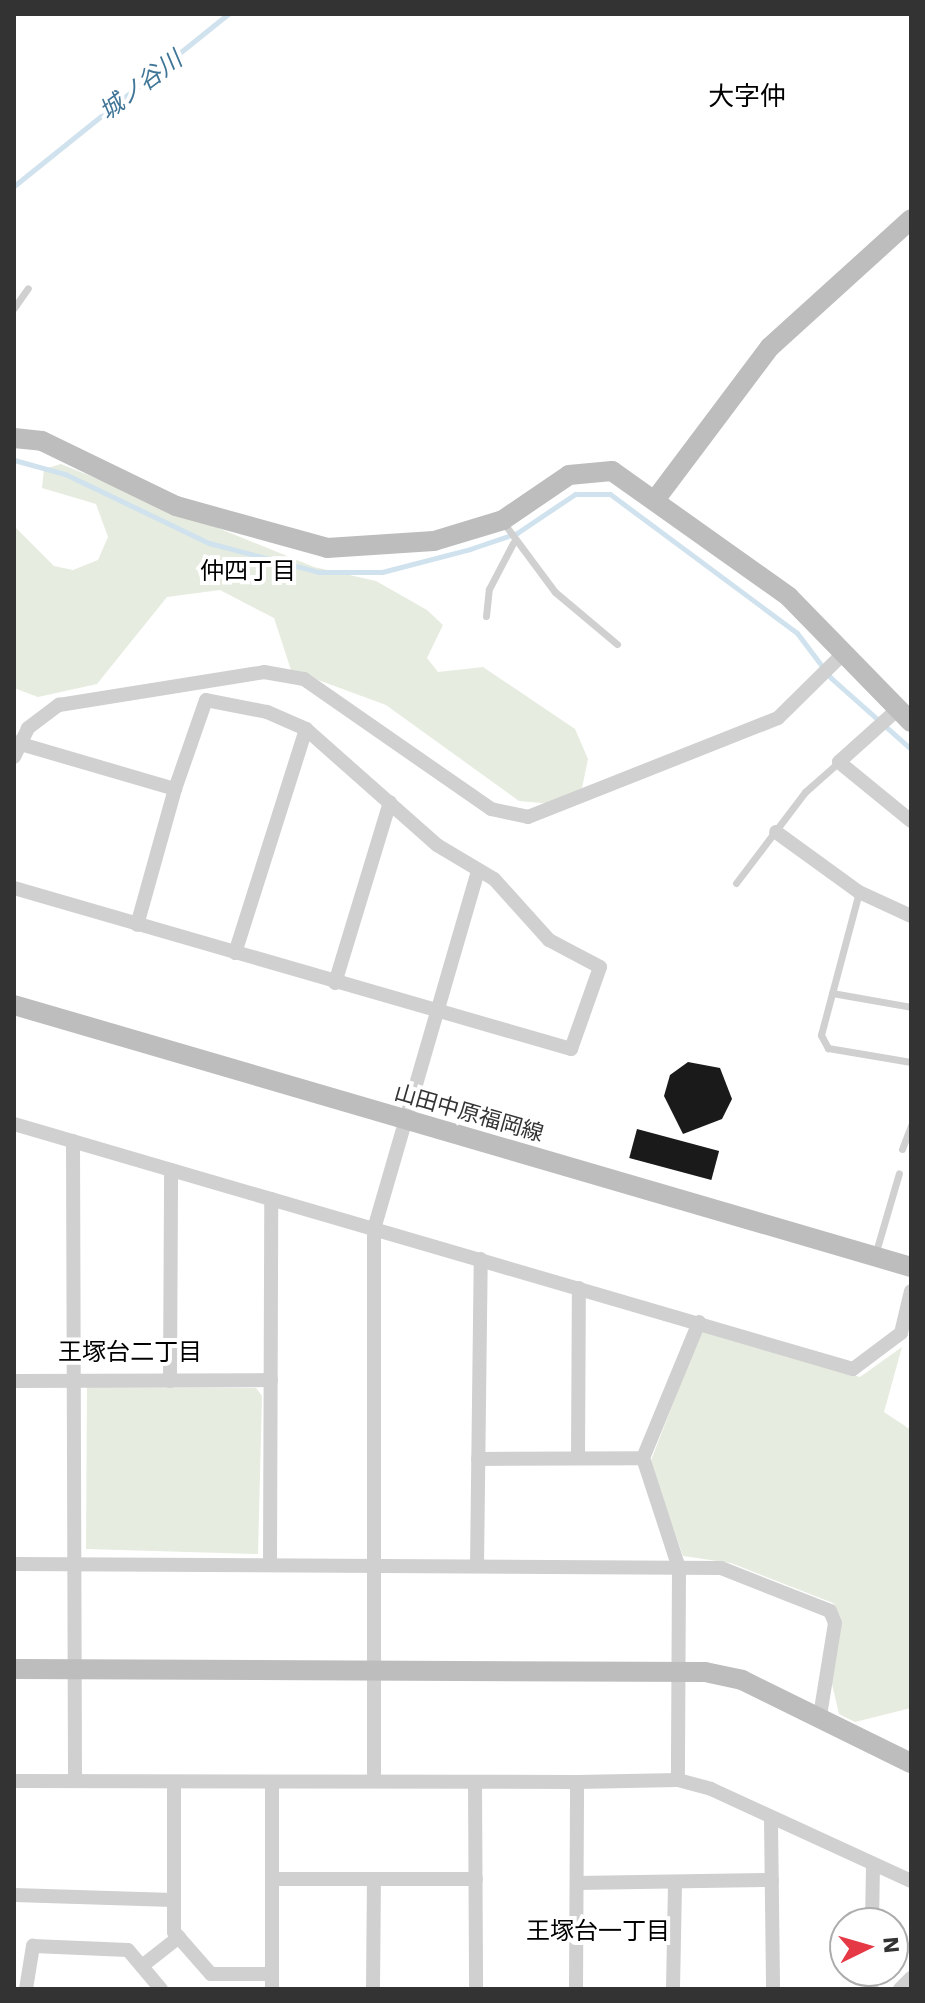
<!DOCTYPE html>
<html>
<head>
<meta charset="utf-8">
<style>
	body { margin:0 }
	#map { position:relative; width:925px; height:2003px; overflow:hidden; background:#fff; font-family:"Work Sans","Noto Sans JP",sans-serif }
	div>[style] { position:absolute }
	.green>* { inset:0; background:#e6ecdf }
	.stream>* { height:5px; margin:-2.5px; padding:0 2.5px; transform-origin:2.5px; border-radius:2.5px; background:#cfe2ee }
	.building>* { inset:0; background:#1a1a1a; transform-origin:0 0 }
	.lane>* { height:7px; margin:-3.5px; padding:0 3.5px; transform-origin:3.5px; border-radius:3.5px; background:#d0d0d0 }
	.street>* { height:14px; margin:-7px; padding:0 7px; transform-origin:7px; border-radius:7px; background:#d0d0d0 }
	.secondary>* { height:20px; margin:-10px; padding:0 10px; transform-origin:10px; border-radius:10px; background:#bdbdbd }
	span { translate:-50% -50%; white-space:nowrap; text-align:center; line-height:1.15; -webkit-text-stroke:8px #fff; paint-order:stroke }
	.street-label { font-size:22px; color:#333 }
	.water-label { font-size:24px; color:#3f7597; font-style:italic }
	.neighbourhood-label { font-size:24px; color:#000 }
	.quarter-label { font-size:26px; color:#000 }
	.frame { position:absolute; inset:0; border:16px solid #333; pointer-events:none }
	.north { position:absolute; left:829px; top:1907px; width:80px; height:80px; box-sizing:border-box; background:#fff; border:2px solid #adadad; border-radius:50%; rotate:85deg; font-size:22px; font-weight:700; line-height:32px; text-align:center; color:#333 }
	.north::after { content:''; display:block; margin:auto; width:28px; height:36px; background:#e63946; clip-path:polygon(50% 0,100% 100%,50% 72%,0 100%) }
</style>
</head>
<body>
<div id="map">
	<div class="green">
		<i style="clip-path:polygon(61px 464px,314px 567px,376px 581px,427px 610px,443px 625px,427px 658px,438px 672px,483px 667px,575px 729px,588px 759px,582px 788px,553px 804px,519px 801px,386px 705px,291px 670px,274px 618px,220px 590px,167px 597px,97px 684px,38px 697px,14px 688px,14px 526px,54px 566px,73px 570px,98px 560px,108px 537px,96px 504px,42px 488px,44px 469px)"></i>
		<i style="clip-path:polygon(701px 1331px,860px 1377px,902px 1347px,884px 1412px,911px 1430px,911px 1708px,855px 1722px,839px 1714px,829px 1671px,841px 1619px,833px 1603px,731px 1563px,683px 1556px,650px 1463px)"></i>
		<i style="clip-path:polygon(87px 1387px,256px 1388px,262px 1396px,258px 1554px,86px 1549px)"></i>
	</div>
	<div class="stream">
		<i style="left:14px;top:186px;width:275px;rotate:-38.8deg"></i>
		<i style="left:14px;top:460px;width:53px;rotate:15.4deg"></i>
		<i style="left:65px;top:474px;width:160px;rotate:25.6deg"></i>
		<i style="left:209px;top:543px;width:114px;rotate:14.8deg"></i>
		<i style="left:319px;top:572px;width:63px"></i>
		<i style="left:382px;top:572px;width:91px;rotate:-14.6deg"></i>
		<i style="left:470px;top:549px;width:50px;rotate:-18.8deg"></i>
		<i style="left:517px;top:533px;width:70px;rotate:-33.9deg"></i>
		<i style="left:575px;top:494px;width:35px"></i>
		<i style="left:610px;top:494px;width:233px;rotate:36.6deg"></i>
		<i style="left:797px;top:633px;width:56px;rotate:52.9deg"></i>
		<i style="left:831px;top:678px;width:107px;rotate:41.6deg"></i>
	</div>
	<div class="building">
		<i style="clip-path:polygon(688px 1062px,720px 1068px,732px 1099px,722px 1119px,683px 1134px,664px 1096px,670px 1075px)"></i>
		<i style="left:637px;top:1129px;width:85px;height:30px;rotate:15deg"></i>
	</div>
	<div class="lane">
		<i style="left:14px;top:308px;width:24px;rotate:-55deg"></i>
		<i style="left:503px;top:522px;width:87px;rotate:53.4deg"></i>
		<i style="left:555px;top:592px;width:81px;rotate:40deg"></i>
		<i style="left:486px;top:616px;width:27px;rotate:-84deg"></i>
		<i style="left:489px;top:589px;width:52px;rotate:-62.4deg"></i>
		<i style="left:736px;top:883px;width:114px;rotate:-52.8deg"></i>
		<i style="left:805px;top:792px;width:45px;rotate:-41.4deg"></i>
		<i style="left:859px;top:892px;width:148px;rotate:104.9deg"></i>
		<i style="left:821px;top:1035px;width:15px;rotate:62deg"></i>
		<i style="left:828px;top:1048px;width:84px;rotate:9.6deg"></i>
		<i style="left:832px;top:993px;width:80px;rotate:10deg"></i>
		<i style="left:902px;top:1149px;width:25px;rotate:-69deg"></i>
		<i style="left:875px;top:1255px;width:85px;rotate:-73.7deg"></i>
	</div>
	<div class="street">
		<i style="left:898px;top:709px;width:79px;rotate:138.1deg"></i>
		<i style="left:839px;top:762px;width:93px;rotate:39.3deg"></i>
		<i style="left:14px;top:742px;width:168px;rotate:16.3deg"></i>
		<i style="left:175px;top:789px;width:141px;rotate:105.6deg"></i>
		<i style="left:14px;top:757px;width:32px;rotate:-64deg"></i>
		<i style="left:28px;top:728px;width:39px;rotate:-37deg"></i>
		<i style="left:59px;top:705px;width:208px;rotate:-9.1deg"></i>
		<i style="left:264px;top:672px;width:41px;rotate:9.9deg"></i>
		<i style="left:304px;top:679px;width:228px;rotate:34.8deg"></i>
		<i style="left:491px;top:809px;width:38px;rotate:12deg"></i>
		<i style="left:528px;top:817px;width:269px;rotate:-21.6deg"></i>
		<i style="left:778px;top:718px;width:94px;rotate:-44.6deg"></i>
		<i style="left:776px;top:832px;width:102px;rotate:35.9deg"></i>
		<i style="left:859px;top:892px;width:57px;rotate:24.8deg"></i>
		<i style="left:14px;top:888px;width:580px;rotate:16.12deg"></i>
		<i style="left:571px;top:1049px;width:87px;rotate:-70.5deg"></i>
		<i style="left:600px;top:967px;width:58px;rotate:-152.1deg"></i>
		<i style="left:549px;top:940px;width:82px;rotate:-132deg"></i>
		<i style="left:494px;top:879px;width:66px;rotate:-149.2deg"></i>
		<i style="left:437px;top:845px;width:175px;rotate:-138.5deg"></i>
		<i style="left:306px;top:729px;width:43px;rotate:-156.4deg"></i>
		<i style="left:267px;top:712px;width:62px;rotate:-168.9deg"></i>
		<i style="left:206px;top:700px;width:94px;rotate:109.2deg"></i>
		<i style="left:235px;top:953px;width:235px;rotate:-72.4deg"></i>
		<i style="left:335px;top:983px;width:189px;rotate:-73.1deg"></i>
		<i style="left:14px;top:1124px;width:874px;rotate:16.28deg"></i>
		<i style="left:853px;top:1369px;width:60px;rotate:-36.9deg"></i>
		<i style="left:901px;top:1333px;width:43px;rotate:-76.6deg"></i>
		<i style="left:73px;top:1141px;width:640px;rotate:89.82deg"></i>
		<i style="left:14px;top:1381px;width:257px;rotate:-0.2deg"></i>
		<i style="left:170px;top:1381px;width:211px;rotate:-89.7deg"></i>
		<i style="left:578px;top:1458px;width:170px;rotate:-89.7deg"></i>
		<i style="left:643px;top:1458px;width:116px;rotate:71.9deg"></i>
		<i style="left:679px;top:1568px;width:212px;rotate:90.3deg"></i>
		<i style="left:478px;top:1459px;width:165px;rotate:-0.3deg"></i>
		<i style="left:643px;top:1458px;width:147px;rotate:-67.6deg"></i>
		<i style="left:14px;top:1564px;width:707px;rotate:0.32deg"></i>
		<i style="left:721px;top:1568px;width:117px;rotate:21.5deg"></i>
		<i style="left:830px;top:1611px;width:13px;rotate:67deg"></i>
		<i style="left:835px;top:1623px;width:94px;rotate:99.2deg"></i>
		<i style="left:270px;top:1564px;width:365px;rotate:-89.8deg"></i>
		<i style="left:477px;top:1566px;width:307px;rotate:-89.3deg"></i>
		<i style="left:14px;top:1781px;width:563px;rotate:0.1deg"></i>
		<i style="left:374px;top:1781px;width:552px;rotate:-90deg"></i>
		<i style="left:374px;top:1229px;width:369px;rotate:-73.8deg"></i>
		<i style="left:174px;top:1782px;width:150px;rotate:90deg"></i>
		<i style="left:174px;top:1932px;width:56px;rotate:48.6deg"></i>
		<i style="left:211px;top:1974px;width:61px"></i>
		<i style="left:475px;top:1782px;width:207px;rotate:89.7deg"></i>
		<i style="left:771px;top:1820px;width:169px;rotate:89.3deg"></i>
		<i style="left:272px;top:1879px;width:204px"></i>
		<i style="left:577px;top:1883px;width:195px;rotate:-0.9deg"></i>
		<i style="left:14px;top:1895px;width:159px;rotate:1.8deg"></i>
		<i style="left:872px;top:1923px;width:55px;rotate:-89deg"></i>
		<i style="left:142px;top:1966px;width:47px;rotate:-38.1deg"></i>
		<i style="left:26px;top:1989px;width:44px;rotate:-80.8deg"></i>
		<i style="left:33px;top:1946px;width:95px;rotate:2.4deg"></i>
		<i style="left:128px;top:1950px;width:51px;rotate:49.8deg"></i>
		<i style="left:272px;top:1989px;width:207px;rotate:-90deg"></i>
		<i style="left:373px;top:1989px;width:110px;rotate:-89.5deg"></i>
		<i style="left:576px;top:1989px;width:207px;rotate:-89.7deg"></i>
		<i style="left:577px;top:1782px;width:101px;rotate:-1.1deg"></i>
		<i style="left:678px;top:1780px;width:34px;rotate:15deg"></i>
		<i style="left:711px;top:1789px;width:220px;rotate:24.7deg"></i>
		<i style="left:673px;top:1989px;width:107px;rotate:-88.9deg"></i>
		<i style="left:871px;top:1989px;width:18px;rotate:-87deg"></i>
		<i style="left:900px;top:1989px;width:16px;rotate:-45deg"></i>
	</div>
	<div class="secondary">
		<i style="left:14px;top:438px;width:28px;rotate:6deg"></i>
		<i style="left:42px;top:441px;width:149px;rotate:25.9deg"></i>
		<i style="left:176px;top:506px;width:157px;rotate:15.5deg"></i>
		<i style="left:327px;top:548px;width:107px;rotate:-3.7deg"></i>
		<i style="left:434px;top:541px;width:72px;rotate:-16.9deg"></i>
		<i style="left:503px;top:520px;width:80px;rotate:-34.3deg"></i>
		<i style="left:569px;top:475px;width:43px;rotate:-5.3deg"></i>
		<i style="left:612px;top:471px;width:217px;rotate:35.4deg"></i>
		<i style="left:789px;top:597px;width:175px;rotate:45.7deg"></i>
		<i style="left:655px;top:500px;width:191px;rotate:-53.1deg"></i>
		<i style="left:770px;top:347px;width:190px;rotate:-42.2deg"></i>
		<i style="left:14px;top:1005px;width:934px;rotate:16.28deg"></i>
		<i style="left:14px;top:1669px;width:691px;rotate:0.25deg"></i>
		<i style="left:705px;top:1672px;width:38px;rotate:12deg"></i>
		<i style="left:742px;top:1680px;width:188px;rotate:26.2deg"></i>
	</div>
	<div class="street-label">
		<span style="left:469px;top:1113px;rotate:16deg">山田中原福岡線</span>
	</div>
	<div class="water-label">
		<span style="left:141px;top:86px;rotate:-37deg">城ノ谷川</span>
	</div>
	<div class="neighbourhood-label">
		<span style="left:248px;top:572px">仲四丁目</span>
		<span style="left:130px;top:1353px">王塚台二丁目</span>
		<span style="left:598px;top:1932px">王塚台一丁目</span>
	</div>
	<div class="quarter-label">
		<span style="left:747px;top:97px">大字仲</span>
	</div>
	<div class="frame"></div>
	<div class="north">N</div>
</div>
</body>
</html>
